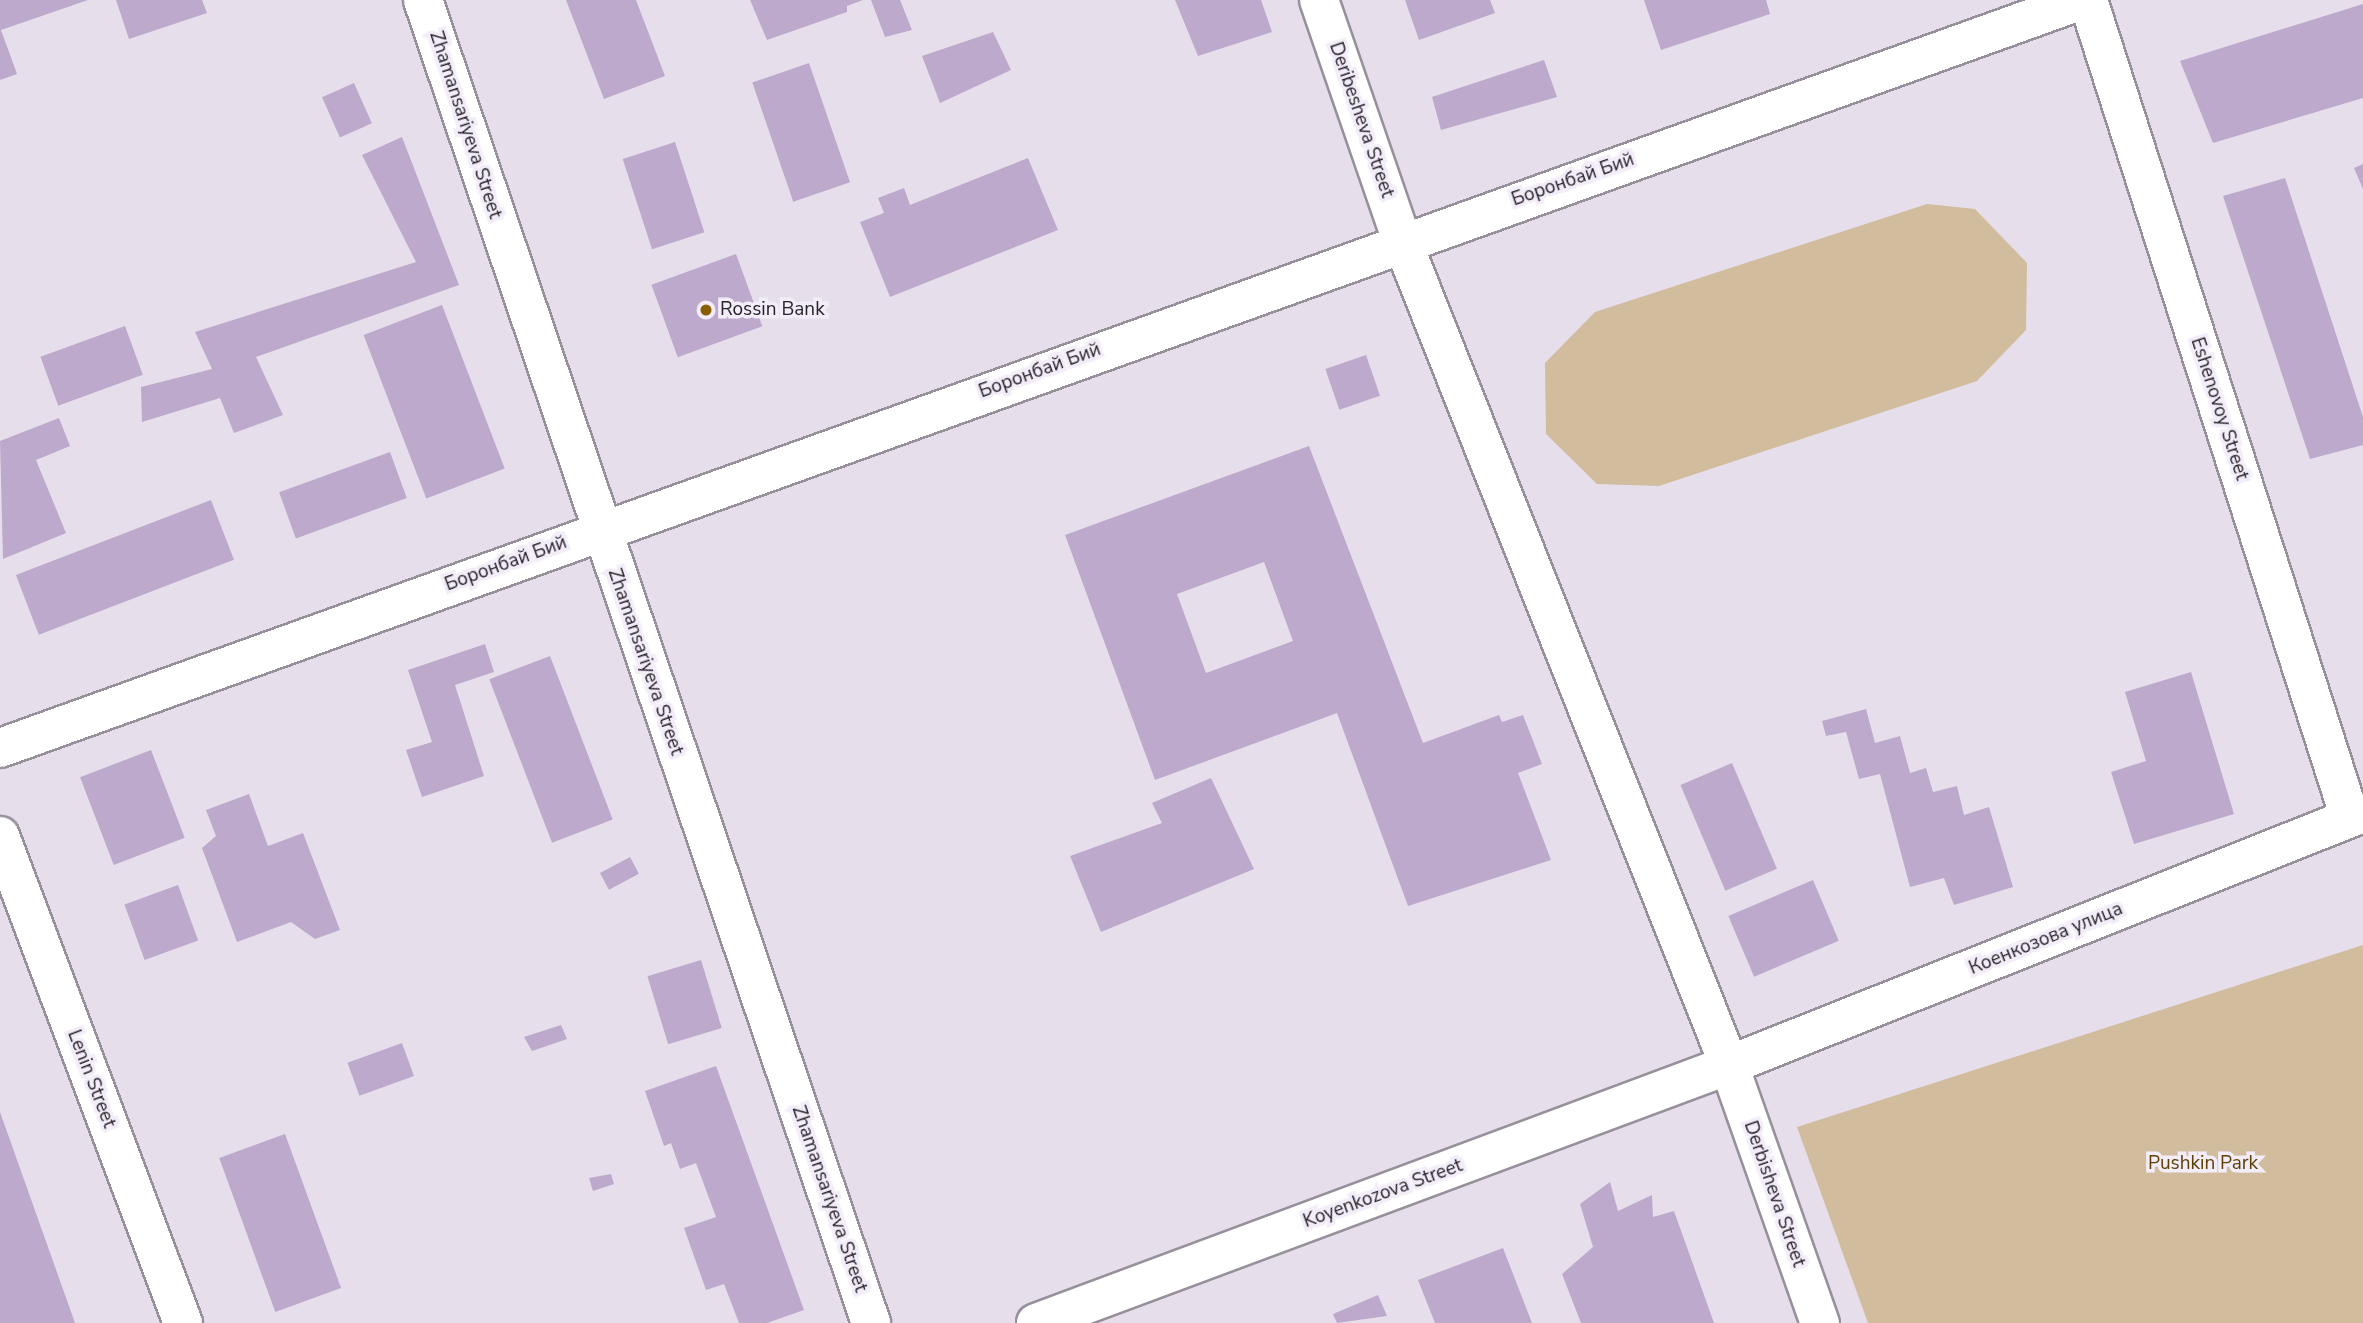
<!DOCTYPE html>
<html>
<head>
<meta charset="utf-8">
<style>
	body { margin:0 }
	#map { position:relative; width:2363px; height:1323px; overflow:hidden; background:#e6dfeb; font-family:"Nunito Sans",sans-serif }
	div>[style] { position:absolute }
	.green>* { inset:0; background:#d1bc9e }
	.building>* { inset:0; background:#bda9cb; transform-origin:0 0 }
	.roads { filter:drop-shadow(2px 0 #97909b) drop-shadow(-2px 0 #97909b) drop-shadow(0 2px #97909b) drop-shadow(0 -2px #97909b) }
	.minor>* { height:38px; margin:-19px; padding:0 19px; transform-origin:19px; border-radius:19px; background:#fff }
	.major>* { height:38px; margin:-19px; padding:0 19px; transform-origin:19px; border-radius:19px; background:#fff }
	.dots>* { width:19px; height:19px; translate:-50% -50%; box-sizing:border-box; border:4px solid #f3ecf9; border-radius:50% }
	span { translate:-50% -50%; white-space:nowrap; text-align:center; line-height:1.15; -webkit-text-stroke:7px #f3ecf9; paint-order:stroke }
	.street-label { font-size:19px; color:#272429 }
	.poi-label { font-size:19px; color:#272429 }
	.left { translate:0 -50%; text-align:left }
	.park-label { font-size:19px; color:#5e3d00 }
</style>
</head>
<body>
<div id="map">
	<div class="green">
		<i style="clip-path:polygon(1927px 204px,1975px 209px,2027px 263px,2026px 330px,1977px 381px,1659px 486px,1597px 484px,1546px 434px,1545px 363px,1595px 312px)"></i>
		<i style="clip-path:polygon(2363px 945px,2363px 1323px,1868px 1323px,1797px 1127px)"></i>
	</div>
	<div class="building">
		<i style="clip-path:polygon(0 0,88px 0,1px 30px,17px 74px,0 80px)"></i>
		<i style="clip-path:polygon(116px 0,202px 0,207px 13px,129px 39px)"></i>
		<i style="clip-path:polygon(566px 0,636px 0,665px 76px,604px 99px)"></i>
		<i style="clip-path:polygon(750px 0,863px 0,847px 6px,847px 12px,767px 40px)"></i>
		<i style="clip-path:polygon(871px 0,900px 0,912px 30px,885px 37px)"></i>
		<i style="clip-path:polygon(1175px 0,1261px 0,1272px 32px,1198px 56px)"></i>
		<i style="clip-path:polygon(1405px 0,1490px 0,1495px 13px,1419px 40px)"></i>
		<i style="clip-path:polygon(1644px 0,1766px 0,1770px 14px,1661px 50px)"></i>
		<i style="clip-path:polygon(2363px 4px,2363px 98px,2213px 143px,2180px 61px)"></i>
		<i style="clip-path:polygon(993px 32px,1011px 70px,940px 103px,922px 56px)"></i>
		<i style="clip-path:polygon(1544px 60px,1557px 97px,1441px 130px,1432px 97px)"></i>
		<i style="left:809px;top:63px;width:126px;height:60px;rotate:71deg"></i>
		<i style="left:354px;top:83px;width:44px;height:35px;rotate:66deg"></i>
		<i style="clip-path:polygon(402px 137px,459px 285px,256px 357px,283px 415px,234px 433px,220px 398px,142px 422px,141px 387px,212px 369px,195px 332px,416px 262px,362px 155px)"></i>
		<i style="left:675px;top:142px;width:95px;height:55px;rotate:72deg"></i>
		<i style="clip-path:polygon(1028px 158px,1058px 230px,890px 297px,860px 222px,884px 213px,878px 198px,904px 188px,910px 205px)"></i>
		<i style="clip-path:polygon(2363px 164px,2363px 189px,2354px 168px)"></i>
		<i style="clip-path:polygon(2285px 178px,2363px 417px,2363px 445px,2310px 459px,2223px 196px)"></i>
		<i style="left:736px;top:254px;width:77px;height:90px;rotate:70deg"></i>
		<i style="left:442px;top:305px;width:175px;height:84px;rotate:69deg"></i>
		<i style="left:125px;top:326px;width:52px;height:90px;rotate:70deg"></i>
		<i style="left:1366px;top:355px;width:43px;height:43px;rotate:71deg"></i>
		<i style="clip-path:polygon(59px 418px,70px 446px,36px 460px,66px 533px,3px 559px,0 441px)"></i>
		<i style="clip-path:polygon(evenodd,1309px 446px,1423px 743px,1499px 715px,1502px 722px,1523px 715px,1542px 764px,1518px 773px,1551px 860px,1408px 906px,1337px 713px,1155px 780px,1065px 535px,1309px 446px,1264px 562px,1293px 641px,1206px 673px,1177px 594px,1264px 562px)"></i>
		<i style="left:390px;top:452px;width:49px;height:118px;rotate:70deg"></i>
		<i style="left:211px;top:500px;width:64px;height:209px;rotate:69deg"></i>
		<i style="clip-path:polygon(485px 644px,494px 672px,455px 685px,484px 776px,422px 797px,406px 750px,432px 742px,408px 670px)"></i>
		<i style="left:550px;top:656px;width:175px;height:65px;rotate:69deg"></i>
		<i style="clip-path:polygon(2191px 672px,2234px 814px,2134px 844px,2111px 772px,2146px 761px,2125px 692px)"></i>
		<i style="clip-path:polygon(1866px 709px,1875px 743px,1900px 736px,1910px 773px,1926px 768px,1933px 792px,1957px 786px,1964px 815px,1989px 807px,2013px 887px,1954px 905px,1944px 878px,1910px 887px,1880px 774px,1859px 779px,1846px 732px,1826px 736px,1822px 721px)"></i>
		<i style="left:151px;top:750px;width:94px;height:76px;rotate:69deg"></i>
		<i style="left:1732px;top:763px;width:115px;height:56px;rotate:67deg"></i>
		<i style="clip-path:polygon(1211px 778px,1254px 869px,1101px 932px,1070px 856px,1162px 823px,1152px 803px)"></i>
		<i style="clip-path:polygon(249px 794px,268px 846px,303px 833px,340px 930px,315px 939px,291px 922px,237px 942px,202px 848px,216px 836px,206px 810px)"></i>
		<i style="left:630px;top:857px;width:19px;height:34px;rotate:62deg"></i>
		<i style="left:1813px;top:880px;width:66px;height:92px;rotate:67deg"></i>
		<i style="left:178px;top:885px;width:59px;height:57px;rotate:70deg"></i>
		<i style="left:701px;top:960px;width:71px;height:56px;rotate:73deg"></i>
		<i style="clip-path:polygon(561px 1025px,567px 1039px,532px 1051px,524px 1037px)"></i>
		<i style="left:402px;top:1043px;width:35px;height:58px;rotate:70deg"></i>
		<i style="clip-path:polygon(716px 1066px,804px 1310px,767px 1323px,739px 1323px,724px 1284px,706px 1290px,684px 1228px,716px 1217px,696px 1163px,680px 1169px,671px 1143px,664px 1146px,645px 1091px)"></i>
		<i style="clip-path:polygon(0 1112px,75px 1323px,0 1323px)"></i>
		<i style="left:285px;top:1134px;width:164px;height:70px;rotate:70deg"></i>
		<i style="clip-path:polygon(611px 1174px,614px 1184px,593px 1191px,589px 1178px)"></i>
		<i style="clip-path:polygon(1610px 1182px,1618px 1211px,1652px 1195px,1653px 1217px,1674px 1211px,1714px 1323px,1581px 1323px,1562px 1274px,1593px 1247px,1580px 1204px)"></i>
		<i style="clip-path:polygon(1503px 1248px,1532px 1323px,1435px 1323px,1418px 1280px)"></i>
		<i style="clip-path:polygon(1378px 1295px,1387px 1316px,1337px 1323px,1333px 1314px)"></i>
	</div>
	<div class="roads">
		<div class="minor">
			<i style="left:1319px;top:0;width:255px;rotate:71deg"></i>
			<i style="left:1402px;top:241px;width:887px;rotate:68.35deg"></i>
			<i style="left:1729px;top:1065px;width:274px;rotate:70.6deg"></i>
			<i style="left:2088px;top:0;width:859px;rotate:72.24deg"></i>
			<i style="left:0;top:748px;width:2212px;rotate:-19.76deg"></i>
			<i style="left:0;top:836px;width:520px;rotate:69.41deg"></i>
			<i style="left:1036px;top:1323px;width:739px;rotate:-20.42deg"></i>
			<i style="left:1729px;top:1065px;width:682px;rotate:-21.68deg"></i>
		</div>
		<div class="major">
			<i style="left:423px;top:0;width:1397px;rotate:71.29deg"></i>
		</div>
	</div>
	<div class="dots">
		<i style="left:706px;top:310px;background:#8a5d01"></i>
	</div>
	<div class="street-label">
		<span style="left:1361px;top:120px;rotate:71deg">Deribesheva Street</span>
		<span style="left:465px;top:125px;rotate:72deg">Zhamansariyeva Street</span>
		<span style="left:1573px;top:180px;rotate:-19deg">Боронбай Бий</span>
		<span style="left:1040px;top:371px;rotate:-20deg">Боронбай Бий</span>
		<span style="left:2219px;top:409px;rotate:72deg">Eshenovoy Street</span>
		<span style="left:506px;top:564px;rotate:-20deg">Боронбай Бий</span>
		<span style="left:645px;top:662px;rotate:71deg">Zhamansariyeva Street</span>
		<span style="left:2046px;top:939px;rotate:-22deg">Коенкозова улица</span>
		<span style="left:91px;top:1079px;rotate:69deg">Lenin Street</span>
		<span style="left:1383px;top:1194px;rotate:-20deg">Koyenkozova Street</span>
		<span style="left:1774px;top:1194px;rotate:71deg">Derbisheva Street</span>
		<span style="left:829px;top:1199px;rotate:71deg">Zhamansariyeva Street</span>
	</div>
	<div class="poi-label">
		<span class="left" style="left:720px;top:310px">Rossin Bank</span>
	</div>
	<div class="park-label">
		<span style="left:2203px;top:1164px">Pushkin Park</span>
	</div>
</div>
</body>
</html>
